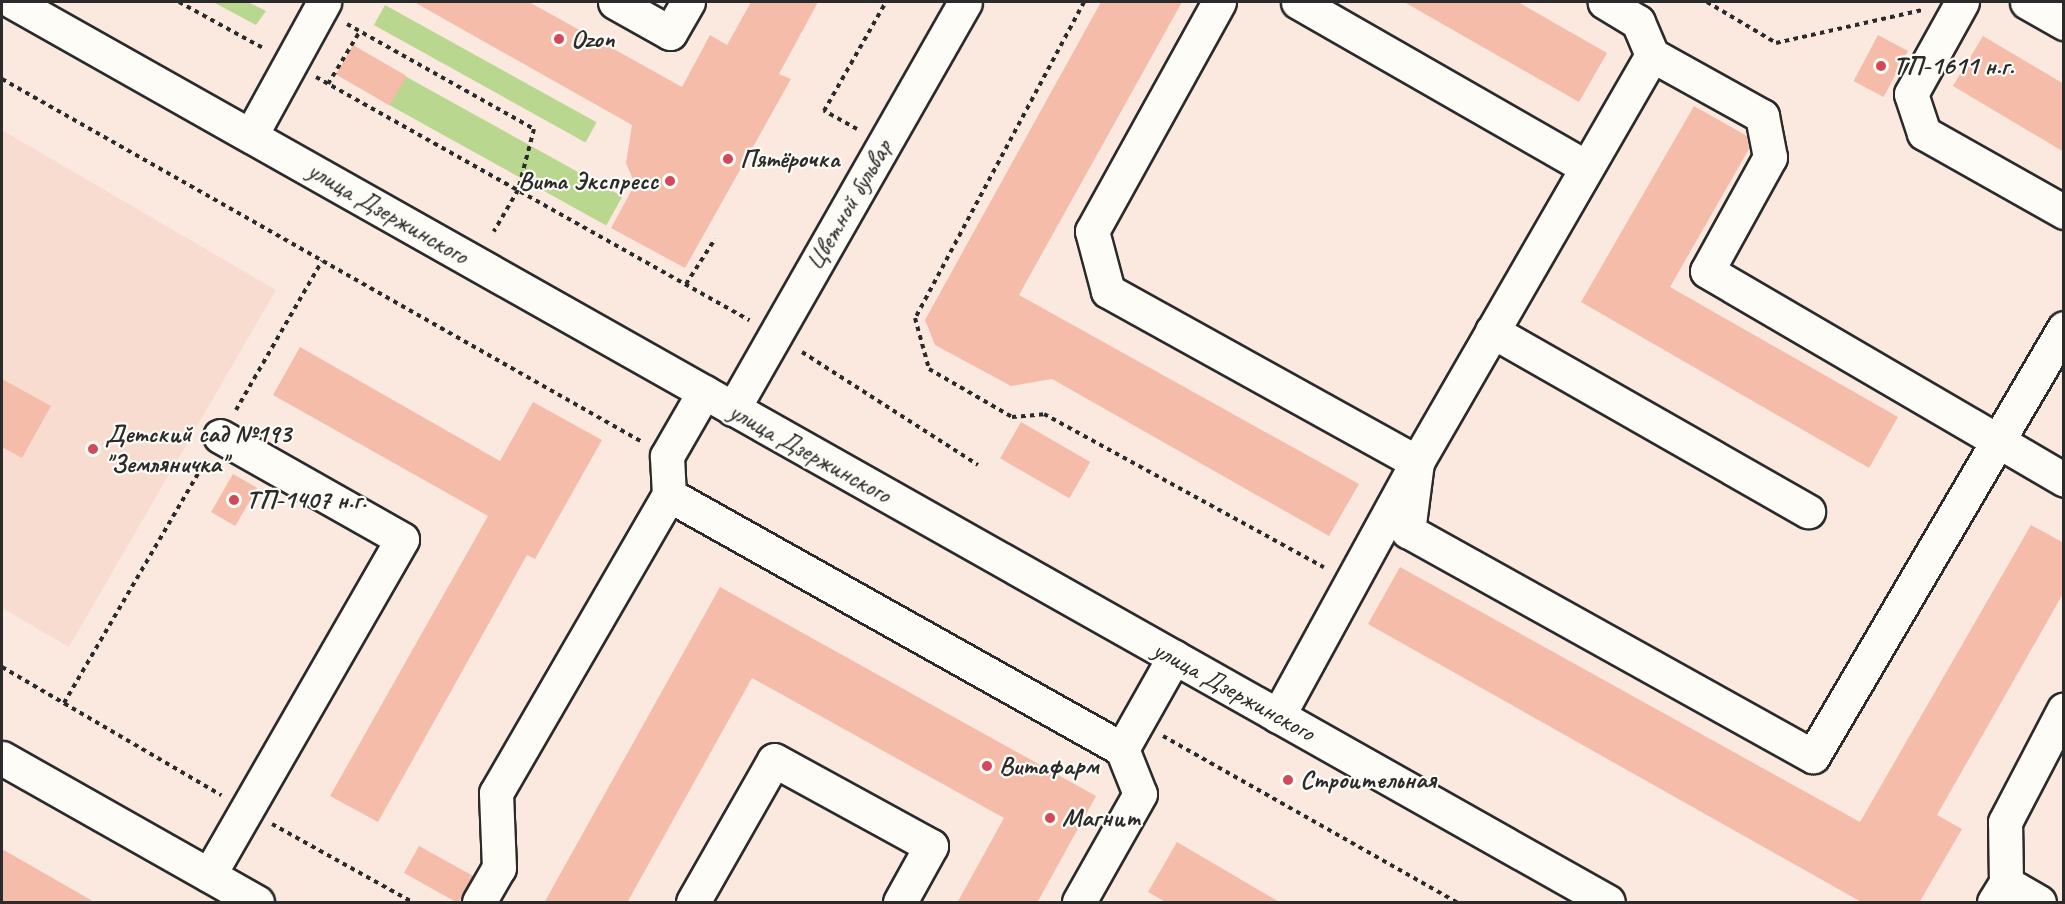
<!DOCTYPE html>
<html>
<head>
<meta charset="utf-8">
<style>
	body { margin:0 }
	#map { position:relative; width:2065px; height:904px; overflow:hidden; background:#fbe9e0; font-family:Caveat,sans-serif }
	div>[style] { position:absolute }
	.built>* { inset:0; background:#f9dcd0 }
	.green>* { inset:0; background:#bad78f; transform-origin:0 0 }
	.building>* { inset:0; background:#f5bcaa; transform-origin:0 0 }
	.path>* { height:4px; margin-top:-2px; transform-origin:0; background:repeating-linear-gradient(90deg,#2b2b2b 0 4.5px,transparent 0 9px) }
	.roads { filter:drop-shadow(2px 0 #2b2b2b) drop-shadow(-2px 0 #2b2b2b) drop-shadow(0 2px #2b2b2b) drop-shadow(0 -2px #2b2b2b) }
	.minor>* { height:33px; margin:-16.5px; padding:0 16.5px; transform-origin:16.5px; border-radius:16.5px; background:#fdfcf7 }
	.major>* { height:33px; margin:-16.5px; padding:0 16.5px; transform-origin:16.5px; border-radius:16.5px; background:#fdfcf7 }
	.dots>* { width:16px; height:16px; translate:-50% -50%; box-sizing:border-box; border:3px solid #fdfcf7; border-radius:50% }
	span { translate:-50% -50%; white-space:nowrap; text-align:center; line-height:1.15; -webkit-text-stroke:4.5px #fdfcf7; paint-order:stroke }
	.poi-label { font-size:26px; color:#2b2b2b; font-weight:700 }
	.left { translate:0 -50%; text-align:left }
	.right { translate:-100% -50%; text-align:right }
	.street-label { font-size:26px; color:#2b2b2b }
	.frame { position:absolute; inset:0; border:3px solid #2b2b2b; pointer-events:none }
</style>
</head>
<body>
<div id="map">
	<div class="built">
		<i style="clip-path:polygon(2px 130px,276px 290px,69px 647px,2px 608px)"></i>
	</div>
	<div class="green">
		<i style="clip-path:polygon(213px 2px,248px 2px,266px 11px,256px 25px)"></i>
		<i style="left:385px;top:5px;width:242px;height:23px;rotate:29deg"></i>
		<i style="left:394px;top:70px;width:261px;height:33px;rotate:29deg"></i>
	</div>
	<div class="building">
		<i style="clip-path:polygon(414px 2px,529px 2px,682px 87px,710px 35px,727px 45px,751px 2px,818px 2px,779px 74px,791px 79px,685px 268px,611px 228px,635px 184px,626px 163px,632px 125px)"></i>
		<i style="clip-path:polygon(1101px 2px,1182px 2px,1019px 295px,1359px 484px,1329px 536px,1052px 379px,1011px 386px,935px 345px,925px 320px)"></i>
		<i style="clip-path:polygon(1404px 2px,1518px 2px,1607px 53px,1579px 102px)"></i>
		<i style="left:1878px;top:35px;width:34px;height:52px;rotate:28deg"></i>
		<i style="clip-path:polygon(1983px 36px,2064px 84px,2064px 152px,1953px 86px)"></i>
		<i style="left:353px;top:45px;width:62px;height:34px;rotate:30deg"></i>
		<i style="clip-path:polygon(1694px 106px,1747px 136px,1749px 149px,1670px 287px,1898px 417px,1869px 468px,1581px 302px)"></i>
		<i style="clip-path:polygon(300px 347px,500px 461px,533px 402px,602px 440px,535px 559px,527px 555px,378px 822px,330px 796px,488px 516px,273px 395px)"></i>
		<i style="clip-path:polygon(2px 379px,51px 406px,22px 458px,2px 447px)"></i>
		<i style="left:1021px;top:422px;width:80px;height:42px;rotate:30deg"></i>
		<i style="left:233px;top:474px;width:28px;height:44px;rotate:30deg"></i>
		<i style="clip-path:polygon(2031px 525px,2064px 543px,2064px 592px,1937px 815px,1962px 829px,1919px 903px,1863px 903px,1368px 624px,1400px 567px,1860px 822px)"></i>
		<i style="clip-path:polygon(720px 587px,1096px 796px,1037px 903px,957px 903px,1004px 818px,752px 678px,627px 903px,544px 903px)"></i>
		<i style="clip-path:polygon(1177px 842px,1281px 903px,1167px 903px,1148px 892px)"></i>
		<i style="left:419px;top:846px;width:62px;height:31px;rotate:29deg"></i>
		<i style="clip-path:polygon(2px 849px,96px 903px,2px 903px)"></i>
	</div>
	<div class="path">
		<i style="left:179px;top:2px;width:98px;rotate:28.7deg"></i>
		<i style="left:1084px;top:2px;width:358px;rotate:118.1deg"></i>
		<i style="left:915px;top:318px;width:53px;rotate:74.6deg"></i>
		<i style="left:929px;top:369px;width:96px;rotate:30deg"></i>
		<i style="left:1012px;top:417px;width:32px;rotate:-5deg"></i>
		<i style="left:1044px;top:414px;width:319px;rotate:28.7deg"></i>
		<i style="left:1707px;top:2px;width:80px;rotate:30.7deg"></i>
		<i style="left:1776px;top:43px;width:150px;rotate:-12.7deg"></i>
		<i style="left:347px;top:24px;width:214px;rotate:29.3deg"></i>
		<i style="left:534px;top:129px;width:63px;rotate:104.7deg"></i>
		<i style="left:518px;top:190px;width:48px;rotate:120.3deg"></i>
		<i style="left:316px;top:77px;width:497px;rotate:29.3deg"></i>
		<i style="left:2px;top:79px;width:736px;rotate:29.56deg"></i>
		<i style="left:328px;top:84px;width:62px;rotate:-58.9deg"></i>
		<i style="left:857px;top:129px;width:38px;rotate:-151deg"></i>
		<i style="left:824px;top:111px;width:125px;rotate:-60.4deg"></i>
		<i style="left:686px;top:284px;width:54px;rotate:-57.2deg"></i>
		<i style="left:802px;top:352px;width:209px;rotate:32.7deg"></i>
		<i style="left:236px;top:410px;width:172px;rotate:-60deg"></i>
		<i style="left:2px;top:667px;width:254px;rotate:30.3deg"></i>
		<i style="left:64px;top:703px;width:278px;rotate:-59.7deg"></i>
		<i style="left:1163px;top:736px;width:338px;rotate:29.5deg"></i>
		<i style="left:272px;top:824px;width:160px;rotate:29.1deg"></i>
	</div>
	<div class="roads">
		<div class="minor">
			<i style="left:615px;top:2px;width:63px;rotate:29.4deg"></i>
			<i style="left:670px;top:33px;width:36px;rotate:-60deg"></i>
			<i style="left:1219px;top:2px;width:262px;rotate:119deg"></i>
			<i style="left:1092px;top:231px;width:62px;rotate:75.1deg"></i>
			<i style="left:1108px;top:291px;width:353px;rotate:29deg"></i>
			<i style="left:1298px;top:2px;width:332px;rotate:29.8deg"></i>
			<i style="left:1962px;top:2px;width:105px;rotate:119deg"></i>
			<i style="left:1911px;top:94px;width:41px;rotate:71.6deg"></i>
			<i style="left:1924px;top:133px;width:161px;rotate:29.4deg"></i>
			<i style="left:2027px;top:2px;width:43px;rotate:29.6deg"></i>
			<i style="left:1652px;top:55px;width:126px;rotate:29deg"></i>
			<i style="left:1762px;top:116px;width:42px;rotate:79deg"></i>
			<i style="left:1770px;top:157px;width:130px;rotate:118.9deg"></i>
			<i style="left:1707px;top:271px;width:414px;rotate:30.3deg"></i>
			<i style="left:251px;top:135px;width:152px;rotate:-61.2deg"></i>
			<i style="left:1492px;top:331px;width:364px;rotate:29.7deg"></i>
			<i style="left:733px;top:409px;width:468px;rotate:-60.3deg"></i>
			<i style="left:1417px;top:462px;width:70px;rotate:97.4deg"></i>
			<i style="left:1408px;top:531px;width:463px;rotate:29.1deg"></i>
			<i style="left:1813px;top:756px;width:496px;rotate:-59.6deg"></i>
			<i style="left:669px;top:495px;width:519px;rotate:29.28deg"></i>
			<i style="left:1122px;top:749px;width:48px;rotate:68.2deg"></i>
			<i style="left:1140px;top:794px;width:124px;rotate:119.5deg"></i>
			<i style="left:1278px;top:716px;width:290px;rotate:-61.3deg"></i>
			<i style="left:1417px;top:462px;width:470px;rotate:-60deg"></i>
			<i style="left:1652px;top:55px;width:36px;rotate:-113deg"></i>
			<i style="left:1638px;top:22px;width:39px;rotate:-149deg"></i>
			<i style="left:1122px;top:749px;width:106px;rotate:-60.5deg"></i>
			<i style="left:2px;top:758px;width:293px;rotate:29.5deg"></i>
			<i style="left:209px;top:875px;width:387px;rotate:-60.1deg"></i>
			<i style="left:402px;top:539px;width:209px;rotate:-150.5deg"></i>
			<i style="left:2006px;top:883px;width:61px;rotate:-90.9deg"></i>
			<i style="left:2005px;top:822px;width:127px;rotate:-62.4deg"></i>
			<i style="left:479px;top:902px;width:39px;rotate:-60deg"></i>
			<i style="left:499px;top:868px;width:75px;rotate:-92.3deg"></i>
			<i style="left:496px;top:793px;width:345px;rotate:-59.9deg"></i>
			<i style="left:669px;top:495px;width:39px;rotate:-93deg"></i>
			<i style="left:667px;top:456px;width:74px;rotate:-60deg"></i>
			<i style="left:693px;top:902px;width:163px;rotate:-60.3deg"></i>
			<i style="left:774px;top:760px;width:179px;rotate:28.7deg"></i>
			<i style="left:931px;top:846px;width:64px;rotate:119deg"></i>
			<i style="left:1994px;top:902px;width:22px;rotate:-58deg"></i>
			<i style="left:2006px;top:883px;width:38px;rotate:30deg"></i>
		</div>
		<div class="major">
			<i style="left:13px;top:2px;width:1831px;rotate:29.43deg"></i>
		</div>
	</div>
	<div class="dots">
		<i style="left:559px;top:39px;background:#d1495b"></i>
		<i style="left:1881px;top:66px;background:#d1495b"></i>
		<i style="left:728px;top:159px;background:#d1495b"></i>
		<i style="left:670px;top:181px;background:#d1495b"></i>
		<i style="left:93px;top:449px;background:#d1495b"></i>
		<i style="left:234px;top:500px;background:#d1495b"></i>
		<i style="left:987px;top:766px;background:#d1495b"></i>
		<i style="left:1288px;top:780px;background:#d1495b"></i>
		<i style="left:1050px;top:818px;background:#d1495b"></i>
	</div>
	<div class="poi-label">
		<span class="left" style="left:571px;top:39px">Ozon</span>
		<span class="left" style="left:1893px;top:66px">ТП-1611 н.г.</span>
		<span class="left" style="left:740px;top:159px">Пятёрочка</span>
		<span class="right" style="left:658px;top:181px">Вита Экспресс</span>
		<span class="left" style="left:105px;top:449px">Детский сад №193<br>"Земляничка"</span>
		<span class="left" style="left:246px;top:500px">ТП-1407 н.г.</span>
		<span class="left" style="left:999px;top:766px">Витафарм</span>
		<span class="left" style="left:1300px;top:780px">Строительная</span>
		<span class="left" style="left:1062px;top:818px">Магнит</span>
	</div>
	<div class="street-label">
		<span style="left:849px;top:205px;rotate:-60deg">Цветной бульвар</span>
		<span style="left:388px;top:213px;rotate:30deg">улица Дзержинского</span>
		<span style="left:810px;top:453px;rotate:29deg">улица Дзержинского</span>
		<span style="left:1234px;top:691px;rotate:29deg">улица Дзержинского</span>
	</div>
	<div class="frame"></div>
</div>
</body>
</html>
